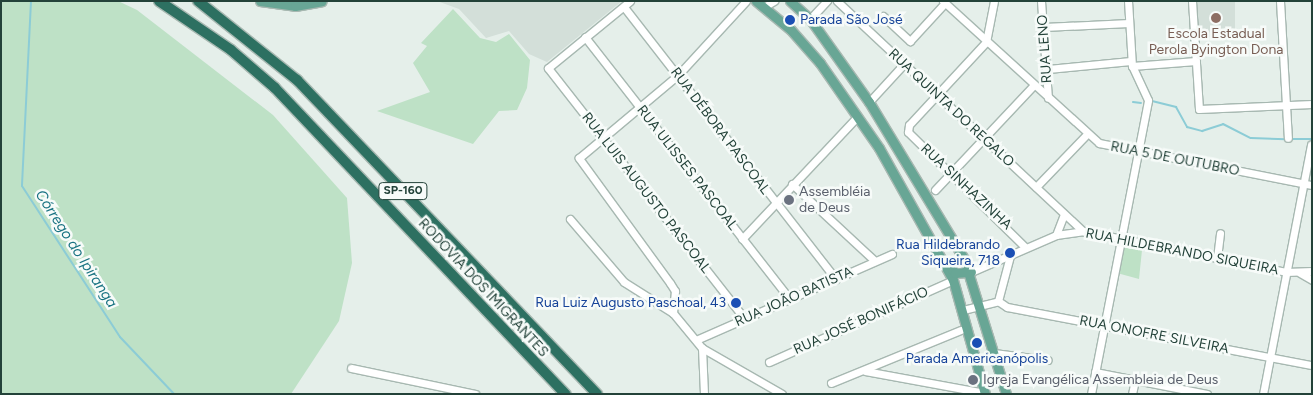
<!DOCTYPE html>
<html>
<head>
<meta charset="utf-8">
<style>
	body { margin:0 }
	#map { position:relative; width:1313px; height:395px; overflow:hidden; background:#e5efea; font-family:Figtree,sans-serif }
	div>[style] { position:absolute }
	.built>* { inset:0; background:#d3dfd9; transform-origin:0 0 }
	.green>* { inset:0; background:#bee1c6 }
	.stream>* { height:2px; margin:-1px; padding:0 1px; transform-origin:1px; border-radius:1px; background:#8cccd6 }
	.roads { filter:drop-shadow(1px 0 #a7b8b1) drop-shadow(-1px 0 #a7b8b1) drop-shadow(0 1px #a7b8b1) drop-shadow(0 -1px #a7b8b1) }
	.minor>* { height:7px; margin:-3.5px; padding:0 3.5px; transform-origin:3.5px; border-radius:3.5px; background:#fff }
	.major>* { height:9px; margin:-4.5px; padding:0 4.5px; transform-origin:4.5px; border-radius:4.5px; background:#68a695 }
	.highway>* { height:10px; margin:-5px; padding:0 5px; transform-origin:5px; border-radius:5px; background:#2d7061 }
	.dots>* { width:14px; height:14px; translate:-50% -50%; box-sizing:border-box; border:2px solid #f7fbf9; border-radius:50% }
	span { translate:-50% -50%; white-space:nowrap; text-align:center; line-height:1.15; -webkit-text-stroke:5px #f7fbf9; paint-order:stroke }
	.shield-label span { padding:1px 4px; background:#f7fbf9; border:1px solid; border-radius:4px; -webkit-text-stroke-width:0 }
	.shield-label { font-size:12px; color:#234239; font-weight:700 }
	.transit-label { font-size:14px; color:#164399 }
	.left { translate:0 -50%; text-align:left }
	.right { translate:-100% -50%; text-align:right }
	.education-label { font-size:14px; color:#785e54 }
	.street-label { font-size:14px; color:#234239 }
	.worship-label { font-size:14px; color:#5b616d }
	.water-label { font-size:15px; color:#197382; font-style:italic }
	.frame { position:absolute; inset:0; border:2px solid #234239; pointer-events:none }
</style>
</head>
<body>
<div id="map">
	<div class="built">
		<i style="clip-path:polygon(437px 1px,622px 1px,547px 62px,529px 54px,509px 31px,486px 38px,459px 9px)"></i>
		<i style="left:1196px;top:1px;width:39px;height:36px"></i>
	</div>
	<div class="green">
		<i style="clip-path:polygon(1px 1px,118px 1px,137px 10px,273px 115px,347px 198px,352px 263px,339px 321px,291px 394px,1px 394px)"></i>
		<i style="clip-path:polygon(453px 9px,480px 38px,496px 42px,509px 34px,530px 60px,527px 88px,517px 110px,499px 111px,473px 144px,377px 111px,430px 92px,413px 63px,427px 46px,421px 43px)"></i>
		<i style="clip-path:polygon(1124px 245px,1142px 250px,1139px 279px,1117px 273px)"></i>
	</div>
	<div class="stream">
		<i style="left:31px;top:1px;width:185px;rotate:92.8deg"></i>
		<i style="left:22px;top:186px;width:180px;rotate:57deg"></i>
		<i style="left:120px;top:337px;width:79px;rotate:46.5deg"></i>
		<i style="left:1152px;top:101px;width:25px;rotate:14deg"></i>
		<i style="left:1176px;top:107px;width:23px;rotate:61deg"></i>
		<i style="left:1187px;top:127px;width:16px;rotate:15deg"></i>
		<i style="left:1202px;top:131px;width:22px;rotate:-18deg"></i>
		<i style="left:1223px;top:124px;width:31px;rotate:27deg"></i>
		<i style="left:1251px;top:138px;width:35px;rotate:2deg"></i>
		<i style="left:1133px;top:102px;width:8px;rotate:7deg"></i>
		<i style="left:1291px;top:139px;width:21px"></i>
	</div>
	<div class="roads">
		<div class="minor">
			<i style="left:630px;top:1px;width:106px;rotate:140.7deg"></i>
			<i style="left:548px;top:68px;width:318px;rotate:51.9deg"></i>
			<i style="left:837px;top:1px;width:337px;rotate:43.1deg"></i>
			<i style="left:943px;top:1px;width:211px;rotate:42.3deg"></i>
			<i style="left:1099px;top:143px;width:217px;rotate:11.2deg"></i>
			<i style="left:994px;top:1px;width:42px;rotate:101deg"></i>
			<i style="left:986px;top:42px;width:113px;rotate:132.9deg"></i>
			<i style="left:909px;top:125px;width:7px;rotate:98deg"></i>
			<i style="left:908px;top:132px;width:165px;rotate:44.5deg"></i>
			<i style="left:1041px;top:1px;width:97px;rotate:85.9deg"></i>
			<i style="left:1192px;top:1px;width:108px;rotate:86.3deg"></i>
			<i style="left:1199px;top:109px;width:113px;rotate:-2.5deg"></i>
			<i style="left:1280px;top:1px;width:137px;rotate:86.7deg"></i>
			<i style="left:624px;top:7px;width:345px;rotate:52.1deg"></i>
			<i style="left:764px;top:7px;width:12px;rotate:-31deg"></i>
			<i style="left:883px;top:16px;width:37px;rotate:43deg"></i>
			<i style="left:910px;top:41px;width:52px;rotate:-47.4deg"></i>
			<i style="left:810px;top:19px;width:25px;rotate:-47deg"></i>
			<i style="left:1044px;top:27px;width:85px;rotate:-2.7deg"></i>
			<i style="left:585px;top:37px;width:333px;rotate:52deg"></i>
			<i style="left:1132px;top:66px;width:64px;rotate:-4.5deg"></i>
			<i style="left:1048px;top:69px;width:83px;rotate:-5.5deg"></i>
			<i style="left:869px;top:102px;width:52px;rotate:-47.4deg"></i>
			<i style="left:792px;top:184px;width:113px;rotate:42.9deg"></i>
			<i style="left:1036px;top:187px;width:72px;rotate:-46.1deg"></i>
			<i style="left:935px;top:190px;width:144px;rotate:-46.7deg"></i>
			<i style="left:570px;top:219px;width:83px;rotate:49.4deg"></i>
			<i style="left:624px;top:282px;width:58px;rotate:32.3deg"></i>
			<i style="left:673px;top:313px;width:45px;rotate:50.4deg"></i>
			<i style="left:702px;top:348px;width:46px;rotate:87.5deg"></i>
			<i style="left:1056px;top:235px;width:22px;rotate:-69deg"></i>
			<i style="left:742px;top:239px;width:168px;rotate:-46.7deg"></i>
			<i style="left:1217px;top:258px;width:25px;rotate:-83deg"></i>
			<i style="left:971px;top:272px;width:93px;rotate:-23.5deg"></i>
			<i style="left:1056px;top:235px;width:27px;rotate:-8deg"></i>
			<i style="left:1083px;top:231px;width:207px;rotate:11.4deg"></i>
			<i style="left:1286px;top:272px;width:26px;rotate:-2deg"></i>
			<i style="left:1300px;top:273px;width:14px;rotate:30deg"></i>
			<i style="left:998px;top:301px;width:11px;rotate:34deg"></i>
			<i style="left:1007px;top:307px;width:310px;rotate:10.8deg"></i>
			<i style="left:963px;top:310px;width:36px;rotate:-14deg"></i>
			<i style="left:998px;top:301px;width:47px;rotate:-75.1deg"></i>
			<i style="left:673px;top:313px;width:22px;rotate:-85deg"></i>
			<i style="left:675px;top:291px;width:9px;rotate:-122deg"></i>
			<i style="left:670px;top:283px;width:155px;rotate:-126.1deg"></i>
			<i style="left:579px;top:158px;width:129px;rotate:-40deg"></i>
			<i style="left:678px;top:75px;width:100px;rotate:-47.4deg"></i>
			<i style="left:696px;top:340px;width:214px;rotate:-23.7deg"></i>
			<i style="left:702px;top:348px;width:92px;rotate:29.9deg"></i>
			<i style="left:994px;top:353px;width:54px;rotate:7.4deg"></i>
			<i style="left:769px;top:362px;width:201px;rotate:-24deg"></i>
			<i style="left:351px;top:368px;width:127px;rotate:11.8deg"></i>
			<i style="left:865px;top:371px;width:122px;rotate:10.4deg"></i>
			<i style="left:1095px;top:372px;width:114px;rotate:11.1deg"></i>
			<i style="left:831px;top:383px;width:140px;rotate:-22.2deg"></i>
			<i style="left:1091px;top:394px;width:299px;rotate:-79deg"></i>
			<i style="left:1148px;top:100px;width:38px;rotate:-115deg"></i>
			<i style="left:1132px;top:66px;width:65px;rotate:-93.5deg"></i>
			<i style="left:1132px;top:394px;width:14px;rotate:-78deg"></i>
			<i style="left:1263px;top:394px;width:254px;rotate:-79.1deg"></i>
		</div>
		<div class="major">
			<i style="left:260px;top:1px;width:35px;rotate:8deg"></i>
			<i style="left:295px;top:6px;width:27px;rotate:-10deg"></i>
			<i style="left:756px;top:1px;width:45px;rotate:39.6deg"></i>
			<i style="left:791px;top:30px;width:44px;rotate:48.7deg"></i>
			<i style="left:820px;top:63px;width:103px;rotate:55.2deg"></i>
			<i style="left:879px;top:148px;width:151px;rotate:60.7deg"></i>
			<i style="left:953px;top:280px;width:118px;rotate:74.3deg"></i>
			<i style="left:790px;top:1px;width:27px;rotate:42deg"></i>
			<i style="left:810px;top:19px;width:102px;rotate:54.6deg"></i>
			<i style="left:869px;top:102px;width:184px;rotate:58.8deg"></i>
			<i style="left:964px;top:259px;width:141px;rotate:72.7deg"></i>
			<i style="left:950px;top:266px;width:9px;rotate:54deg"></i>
			<i style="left:955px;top:273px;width:16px;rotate:-4deg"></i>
		</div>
		<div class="highway">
			<i style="left:159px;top:1px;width:87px;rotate:34.2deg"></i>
			<i style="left:231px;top:50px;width:58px;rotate:40.8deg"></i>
			<i style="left:275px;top:88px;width:422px;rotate:46.5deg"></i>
			<i style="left:198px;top:1px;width:127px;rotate:38.6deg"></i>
			<i style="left:297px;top:80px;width:434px;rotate:46.3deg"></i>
		</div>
	</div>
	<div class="dots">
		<i style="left:1216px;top:18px;background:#8d6e63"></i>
		<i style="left:790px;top:20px;background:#1a4fb4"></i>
		<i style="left:789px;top:200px;background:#6b7280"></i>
		<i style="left:1010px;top:253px;background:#1a4fb4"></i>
		<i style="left:736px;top:303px;background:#1a4fb4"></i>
		<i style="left:977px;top:343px;background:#1a4fb4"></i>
		<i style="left:973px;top:380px;background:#6b7280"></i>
	</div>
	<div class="shield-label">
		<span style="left:403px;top:191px">SP-160</span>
	</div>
	<div class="transit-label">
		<span class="left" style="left:800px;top:20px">Parada São José</span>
		<span class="right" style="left:1000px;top:253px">Rua Hildebrando<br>Siqueira, 718</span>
		<span class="right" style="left:726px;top:303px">Rua Luiz Augusto Paschoal, 43</span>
		<span style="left:977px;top:359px">Parada Americanópolis</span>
	</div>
	<div class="education-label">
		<span style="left:1216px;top:42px">Escola Estadual<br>Perola Byington Dona</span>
	</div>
	<div class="street-label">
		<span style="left:1045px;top:49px;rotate:-94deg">RUA LENO</span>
		<span style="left:951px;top:108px;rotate:43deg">RUA QUINTA DO REGALO</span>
		<span style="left:720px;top:131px;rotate:53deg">RUA DÉBORA PASCOAL</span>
		<span style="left:1175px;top:159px;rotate:11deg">RUA 5 DE OUTUBRO</span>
		<span style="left:687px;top:168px;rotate:52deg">RUA ULISSES PASCOAL</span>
		<span style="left:966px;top:187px;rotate:43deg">RUA SINHAZINHA</span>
		<span style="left:646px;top:193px;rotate:52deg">RUA LUIS AUGUSTO PASCOAL</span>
		<span style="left:1182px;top:252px;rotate:11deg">RUA HILDEBRANDO SIQUEIRA</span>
		<span style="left:483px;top:288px;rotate:47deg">RODOVIA DOS IMIGRANTES</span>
		<span style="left:794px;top:297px;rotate:-24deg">RUA JOÃO BATISTA</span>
		<span style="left:861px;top:321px;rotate:-24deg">RUA JOSÉ BONIFÁCIO</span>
		<span style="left:1154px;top:335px;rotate:11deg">RUA ONOFRE SILVEIRA</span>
	</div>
	<div class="worship-label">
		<span class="left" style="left:799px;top:200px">Assembléia<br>de Deus</span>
		<span class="left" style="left:983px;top:380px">Igreja Evangélica Assembleia de Deus</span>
	</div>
	<div class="water-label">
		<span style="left:76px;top:249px;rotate:57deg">Córrego do Ipiranga</span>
	</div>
	<div class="frame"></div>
</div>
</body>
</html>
